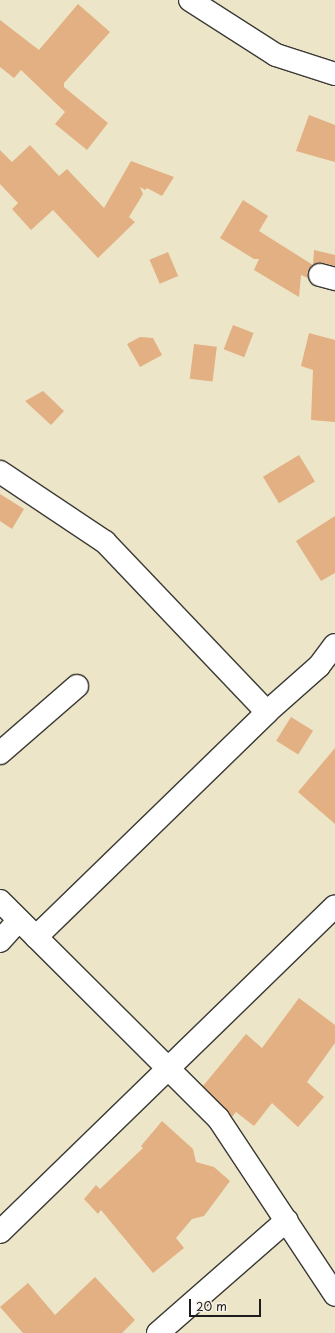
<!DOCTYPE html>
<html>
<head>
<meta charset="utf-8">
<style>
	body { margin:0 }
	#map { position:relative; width:335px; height:1333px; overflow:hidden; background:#ece5c7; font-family:"Playpen Sans",sans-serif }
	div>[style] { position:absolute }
	.building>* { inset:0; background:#e2b083; transform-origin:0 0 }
	.roads { filter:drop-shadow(1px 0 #3b3a36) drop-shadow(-1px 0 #3b3a36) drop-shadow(0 1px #3b3a36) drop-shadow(0 -1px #3b3a36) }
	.minor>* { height:22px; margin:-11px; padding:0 11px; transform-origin:11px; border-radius:11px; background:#fff }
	span { translate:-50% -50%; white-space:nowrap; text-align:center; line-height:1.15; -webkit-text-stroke:3px #f7f3e8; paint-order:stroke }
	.scale { position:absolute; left:189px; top:1299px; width:72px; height:18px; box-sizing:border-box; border:2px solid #1c1c1c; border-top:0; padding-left:5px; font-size:12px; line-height:14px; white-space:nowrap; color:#1c1c1c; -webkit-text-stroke:3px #f7f3e8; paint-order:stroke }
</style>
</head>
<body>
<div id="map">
	<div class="building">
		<i style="clip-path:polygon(78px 4px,110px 32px,64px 83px,64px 87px,108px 123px,87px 150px,55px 124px,65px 112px,21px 70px,14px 78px,0 67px,0 20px,39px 50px)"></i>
		<i style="clip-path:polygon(309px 115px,335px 125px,335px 162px,296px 151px)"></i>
		<i style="clip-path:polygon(30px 145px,59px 176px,67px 169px,104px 208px,131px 161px,174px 177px,162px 196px,147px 188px,145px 190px,140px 187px,143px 194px,129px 217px,135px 222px,98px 258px,53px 210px,31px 230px,12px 209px,18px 203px,0 184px,0 150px,12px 162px)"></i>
		<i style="clip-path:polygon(243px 200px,268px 216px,259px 231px,313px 265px,314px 250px,335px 255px,335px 266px,323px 263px,311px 266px,308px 278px,301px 275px,299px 297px,254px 270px,259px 259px,254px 259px,220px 238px)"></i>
		<i style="left:168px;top:252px;width:26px;height:20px;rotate:67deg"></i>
		<i style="left:233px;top:325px;width:22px;height:26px;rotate:21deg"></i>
		<i style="clip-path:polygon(309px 333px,335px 340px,335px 422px,311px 420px,313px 370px,301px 366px)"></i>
		<i style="clip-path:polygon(140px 337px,153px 338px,162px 355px,140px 367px,127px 344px)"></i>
		<i style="left:194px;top:344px;width:23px;height:35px;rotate:7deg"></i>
		<i style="clip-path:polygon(43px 391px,64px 411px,51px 425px,25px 401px)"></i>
		<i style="left:299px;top:455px;width:31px;height:42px;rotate:59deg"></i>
		<i style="clip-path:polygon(0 494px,24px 509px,12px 529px,0 521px)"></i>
		<i style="clip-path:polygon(335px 516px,335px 573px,321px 581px,296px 541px)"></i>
		<i style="left:291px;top:717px;width:26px;height:28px;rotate:32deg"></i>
		<i style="clip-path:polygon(335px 748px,335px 824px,298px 792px)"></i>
		<i style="clip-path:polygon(299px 998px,335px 1025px,335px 1043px,307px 1082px,324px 1097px,298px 1127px,272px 1103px,254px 1126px,236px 1112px,232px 1117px,203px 1086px,246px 1034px,262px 1048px)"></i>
		<i style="clip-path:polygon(162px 1121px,193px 1149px,196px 1162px,214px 1167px,230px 1181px,204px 1216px,192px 1219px,176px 1238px,184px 1248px,153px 1273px,101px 1210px,98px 1214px,84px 1199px,96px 1185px,100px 1189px,143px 1148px,141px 1146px)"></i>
		<i style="clip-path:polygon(95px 1277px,135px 1320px,122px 1333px,23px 1333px,0 1307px,28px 1283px,55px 1315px)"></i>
	</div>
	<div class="roads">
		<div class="minor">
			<i style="left:190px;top:0;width:102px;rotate:32.6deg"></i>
			<i style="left:276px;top:55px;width:62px;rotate:17.9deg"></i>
			<i style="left:320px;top:275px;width:16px;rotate:15deg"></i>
			<i style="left:0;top:472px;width:126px;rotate:33.7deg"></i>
			<i style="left:105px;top:542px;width:235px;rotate:46.4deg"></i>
			<i style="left:0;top:753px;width:102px;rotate:-41deg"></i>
			<i style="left:0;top:901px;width:308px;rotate:44.9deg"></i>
			<i style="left:218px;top:1118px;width:212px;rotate:56.5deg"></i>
			<i style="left:36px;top:937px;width:322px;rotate:-44.2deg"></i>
			<i style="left:267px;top:712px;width:69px;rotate:-41.5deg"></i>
			<i style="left:319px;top:666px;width:26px;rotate:-53deg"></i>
			<i style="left:0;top:941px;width:28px;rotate:-48deg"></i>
			<i style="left:0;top:1232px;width:467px;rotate:-44.2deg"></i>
			<i style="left:158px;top:1333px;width:171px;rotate:-41.2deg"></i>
		</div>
	</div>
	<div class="scale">20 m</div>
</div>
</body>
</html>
